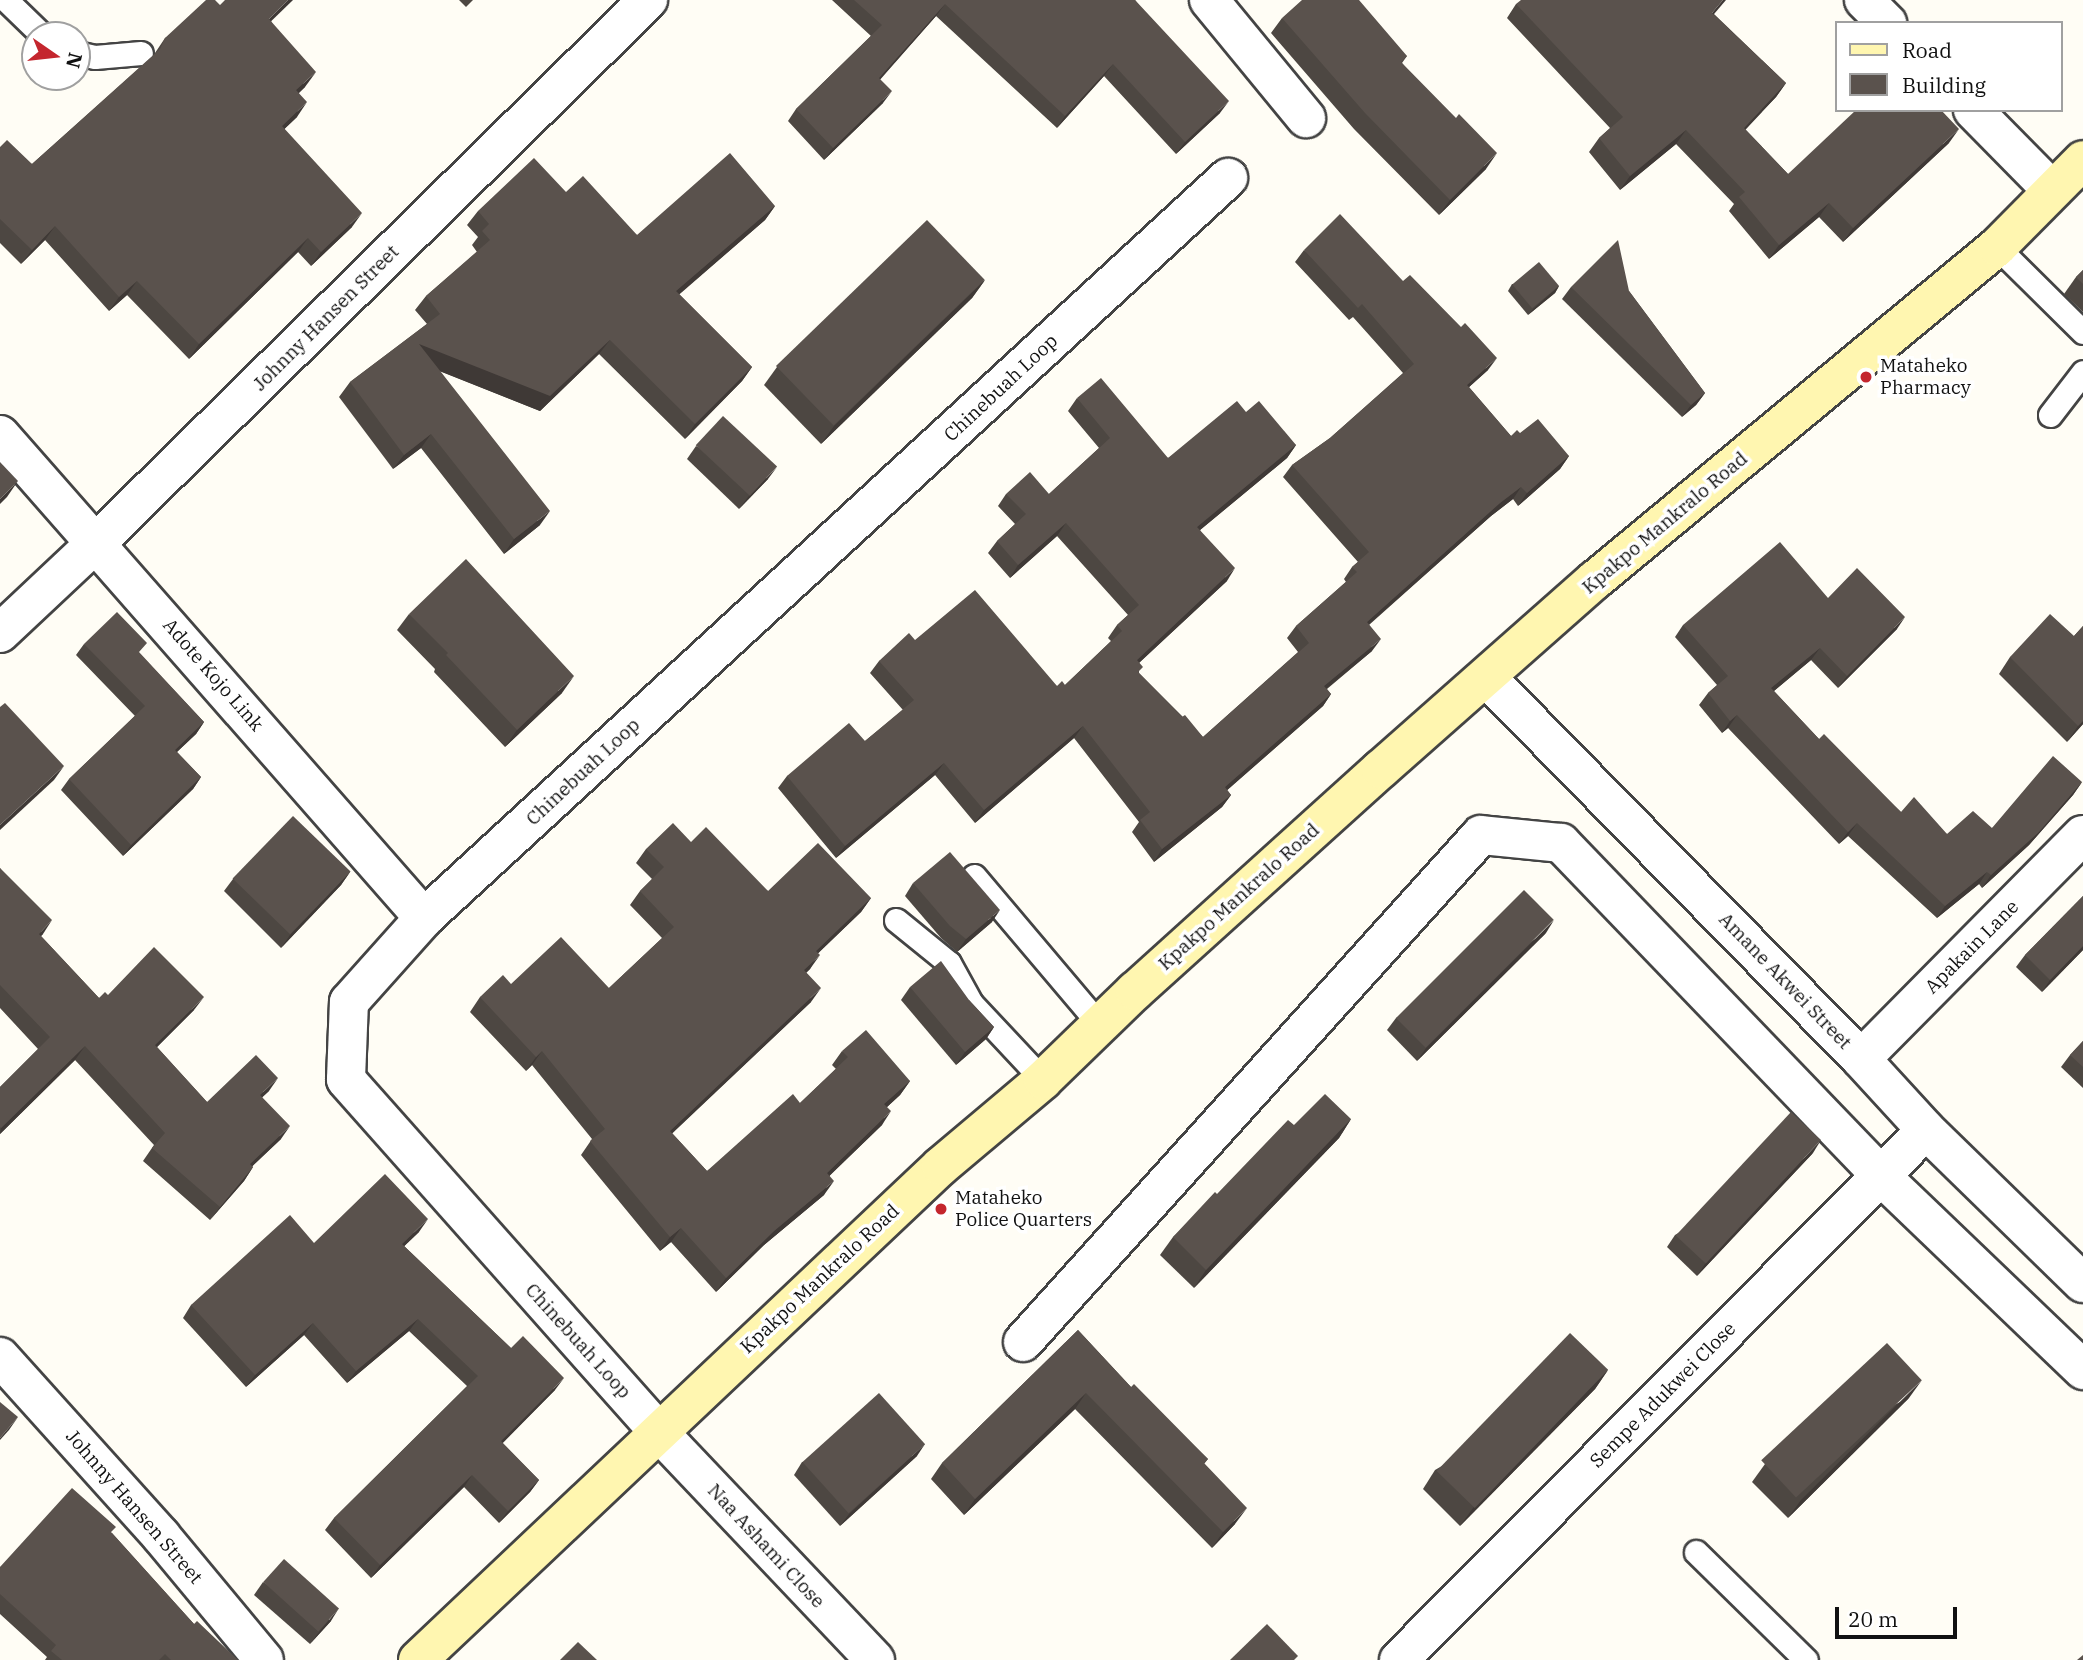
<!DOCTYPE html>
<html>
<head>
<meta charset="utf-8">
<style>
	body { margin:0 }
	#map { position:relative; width:2083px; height:1660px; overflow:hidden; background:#fffdf5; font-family:"IBM Plex Serif",serif }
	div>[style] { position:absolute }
	.roads { filter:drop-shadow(2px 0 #444) drop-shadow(-2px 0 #444) drop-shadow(0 2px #444) drop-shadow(0 -2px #444) }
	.lane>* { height:23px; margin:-11.5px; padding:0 11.5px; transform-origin:11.5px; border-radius:11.5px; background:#fff }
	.street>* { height:38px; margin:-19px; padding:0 19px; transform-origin:19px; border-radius:19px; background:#fff }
	.secondary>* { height:38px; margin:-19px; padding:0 19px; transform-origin:19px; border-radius:19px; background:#fff6b0 }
	.wall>* { inset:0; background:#4d4742 }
	.shaded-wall>* { inset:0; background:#3f3936 }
	.building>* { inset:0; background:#5a524d; transform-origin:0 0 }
	.dots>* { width:19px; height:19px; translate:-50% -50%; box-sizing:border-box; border:4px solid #fff; border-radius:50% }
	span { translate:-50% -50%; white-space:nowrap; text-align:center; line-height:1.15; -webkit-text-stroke:7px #fff; paint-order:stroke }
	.street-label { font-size:19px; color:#111 }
	.poi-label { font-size:19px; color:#111 }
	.left { translate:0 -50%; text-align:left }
	.legend { position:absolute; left:1835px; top:21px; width:228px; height:91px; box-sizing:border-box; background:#fff; border:2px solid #a0a0a0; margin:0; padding:9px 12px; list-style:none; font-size:21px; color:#111 }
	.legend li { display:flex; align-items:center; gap:14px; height:35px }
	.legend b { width:35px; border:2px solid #a0a0a0 }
	.north { position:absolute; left:21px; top:21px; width:70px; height:70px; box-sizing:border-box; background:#fff; border:2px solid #a0a0a0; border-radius:50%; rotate:104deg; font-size:19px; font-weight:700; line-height:28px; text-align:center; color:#111 }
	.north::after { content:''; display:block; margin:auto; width:24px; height:32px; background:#c4262e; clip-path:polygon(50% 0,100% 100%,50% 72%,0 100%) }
	.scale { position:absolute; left:1835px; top:1607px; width:122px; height:32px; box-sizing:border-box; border:4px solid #111; border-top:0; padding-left:9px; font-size:21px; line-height:24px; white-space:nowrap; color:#111; -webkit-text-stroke:5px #fff; paint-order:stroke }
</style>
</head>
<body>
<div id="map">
	<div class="roads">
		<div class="lane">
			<i style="left:6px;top:0;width:50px;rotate:44.2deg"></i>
			<i style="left:77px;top:53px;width:18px;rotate:13deg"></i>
			<i style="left:95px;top:57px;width:46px;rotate:-5deg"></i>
			<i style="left:1997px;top:247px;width:121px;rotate:44.7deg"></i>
			<i style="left:2050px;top:415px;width:54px;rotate:-52.5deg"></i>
			<i style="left:974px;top:876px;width:195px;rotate:49.8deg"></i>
			<i style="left:896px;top:920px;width:68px;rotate:39.1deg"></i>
			<i style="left:949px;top:963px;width:46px;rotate:61.2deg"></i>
			<i style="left:971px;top:1003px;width:105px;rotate:46.9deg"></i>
			<i style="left:1696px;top:1552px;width:154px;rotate:44.5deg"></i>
		</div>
		<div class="street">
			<i style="left:1209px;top:0;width:153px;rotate:50.6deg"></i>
			<i style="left:1864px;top:0;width:33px;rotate:45deg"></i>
			<i style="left:1973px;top:110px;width:111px;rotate:45.4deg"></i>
			<i style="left:0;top:435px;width:643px;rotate:48.72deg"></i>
			<i style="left:0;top:633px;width:133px;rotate:-43.2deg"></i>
			<i style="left:97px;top:542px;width:773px;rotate:-44.53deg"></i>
			<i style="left:1487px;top:678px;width:534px;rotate:45.53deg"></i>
			<i style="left:1861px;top:1059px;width:96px;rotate:47.5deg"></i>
			<i style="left:1926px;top:1130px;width:219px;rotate:44.3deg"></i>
			<i style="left:1861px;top:1059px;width:315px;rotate:-45.3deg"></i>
			<i style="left:1023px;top:1342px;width:683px;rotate:-47.91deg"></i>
			<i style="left:1481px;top:835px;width:80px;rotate:5.7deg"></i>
			<i style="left:1561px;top:843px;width:463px;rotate:46.1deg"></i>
			<i style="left:1882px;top:1177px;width:279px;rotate:43.8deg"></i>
			<i style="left:0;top:1357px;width:241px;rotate:48deg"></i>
			<i style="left:161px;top:1536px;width:161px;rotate:50.3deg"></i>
			<i style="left:875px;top:1660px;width:315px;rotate:-133.5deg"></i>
			<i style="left:658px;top:1431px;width:470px;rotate:-131.6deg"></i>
			<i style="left:346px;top:1079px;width:77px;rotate:-87.8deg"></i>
			<i style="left:349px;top:1002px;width:113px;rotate:-48.2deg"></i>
			<i style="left:424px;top:918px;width:1093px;rotate:-42.63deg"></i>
			<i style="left:1399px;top:1660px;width:747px;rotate:-45.16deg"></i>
		</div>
		<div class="secondary">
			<i style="left:418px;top:1660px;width:719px;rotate:-43.37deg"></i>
			<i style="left:941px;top:1166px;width:133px;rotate:-40.1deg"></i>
			<i style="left:1043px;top:1080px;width:128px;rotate:-44.1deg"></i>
			<i style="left:1135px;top:991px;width:331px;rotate:-42.1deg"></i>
			<i style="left:1381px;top:769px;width:286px;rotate:-41.5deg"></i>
			<i style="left:1595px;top:580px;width:522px;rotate:-39.64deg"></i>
			<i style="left:1997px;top:247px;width:122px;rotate:-45.3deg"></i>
		</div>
	</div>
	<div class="wall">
		<i style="clip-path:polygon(459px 0,473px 0,466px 7px)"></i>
		<i style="clip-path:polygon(832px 0,1135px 0,1220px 113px,1176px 154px,1104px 76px,1057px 128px,936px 16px,880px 79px,883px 103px,824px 160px,788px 121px,796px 109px,871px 36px)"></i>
		<i style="clip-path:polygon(1516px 4px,1714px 14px,1786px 83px,1776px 97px,1745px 129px,1788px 174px,1949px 143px,1843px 242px,1819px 217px,1769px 259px,1729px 211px,1734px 204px,1676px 144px,1620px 190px,1589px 152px,1599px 138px,1610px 128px,1507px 18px)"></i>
		<i style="clip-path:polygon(220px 5px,271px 21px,305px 87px,299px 93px,297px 117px,284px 129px,352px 227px,311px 266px,298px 252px,189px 359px,127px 295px,109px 311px,45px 240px,21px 264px,0 243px,0 147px,32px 164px,153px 56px,165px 38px)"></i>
		<i style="clip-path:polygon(1282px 18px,1407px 56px,1402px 63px,1486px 169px,1439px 215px,1354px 129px,1271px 33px)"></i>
		<i style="clip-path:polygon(566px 192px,637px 235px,775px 206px,765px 220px,679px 294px,752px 367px,742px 381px,685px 439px,599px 354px,540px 411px,440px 371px,540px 525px,504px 554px,421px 448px,393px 469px,339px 397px,350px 382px,427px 324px,415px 310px,426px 296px,477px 252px,472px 245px,478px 237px,467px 225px,478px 211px)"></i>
		<i style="clip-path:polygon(1304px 250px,1488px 370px,1469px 387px,1511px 436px,1520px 433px,1569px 456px,1560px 469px,1518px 506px,1513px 499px,1491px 516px,1369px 625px,1372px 651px,1327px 689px,1331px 694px,1323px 706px,1227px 790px,1231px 795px,1222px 807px,1154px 862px,1132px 832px,1139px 822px,1074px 738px,975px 823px,935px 775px,836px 858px,778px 788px,787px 776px,865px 741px,903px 710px,870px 673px,879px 661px,915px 640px,1057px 686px,1065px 685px,1111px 641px,1108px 638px,1117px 625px,1128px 615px,1057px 536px,1010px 578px,988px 553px,997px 541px,1015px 524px,998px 506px,1006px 494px,1049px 494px,1099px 448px,1068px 411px,1077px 398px,1168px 458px,1246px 412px,1296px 445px,1287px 458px,1200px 530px,1227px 581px,1139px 663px,1139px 673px,1203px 737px,1298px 652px,1287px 638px,1296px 626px,1346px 582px,1344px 579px,1352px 567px,1358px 562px,1283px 477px,1292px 465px,1330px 438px,1403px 373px,1353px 317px,1349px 320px,1295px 262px)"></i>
		<i style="clip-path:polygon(2083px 270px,2083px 312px,2064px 294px,2076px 277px)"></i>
		<i style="clip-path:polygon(985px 280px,972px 298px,821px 444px,764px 385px,777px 367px)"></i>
		<i style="clip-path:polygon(1512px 284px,1559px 286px,1555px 293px,1528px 315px,1508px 291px)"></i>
		<i style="clip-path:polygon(1571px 287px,1629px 291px,1705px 393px,1696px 405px,1682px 417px,1562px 299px)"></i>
		<i style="clip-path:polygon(696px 446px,768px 479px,739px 509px,687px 459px)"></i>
		<i style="clip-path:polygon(1828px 598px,1897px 629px,1838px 688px,1811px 660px,1774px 691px,1819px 739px,1901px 812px,1947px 834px,1992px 828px,2082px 782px,2073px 795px,2029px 845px,1982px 888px,1979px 884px,1937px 918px,1848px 836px,1839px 844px,1728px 728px,1722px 733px,1699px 705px,1708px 693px,1717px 685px,1675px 637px,1683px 625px)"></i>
		<i style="clip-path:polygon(409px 614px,562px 693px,505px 747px,434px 672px,435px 669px,397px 630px)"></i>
		<i style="clip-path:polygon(2083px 626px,2083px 724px,2067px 742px,1999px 674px,2010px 657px,2074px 636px)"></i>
		<i style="clip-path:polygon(84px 644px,140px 654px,204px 722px,196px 734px,177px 752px,201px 777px,193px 789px,123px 856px,61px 790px,69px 779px,135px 716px,76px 655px)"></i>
		<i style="clip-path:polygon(691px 842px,768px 891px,871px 898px,861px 912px,818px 953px,810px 969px,806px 973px,811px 1002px,672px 1133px,707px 1171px,800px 1103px,836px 1069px,832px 1065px,842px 1051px,910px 1081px,900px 1095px,887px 1107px,882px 1125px,830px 1175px,824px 1195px,764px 1245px,716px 1292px,671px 1242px,660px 1251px,581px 1155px,592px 1139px,532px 1065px,526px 1071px,470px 1012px,480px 997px,511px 984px,609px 988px,662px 938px,630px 905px,640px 891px,652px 879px,636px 863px,646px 849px)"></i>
		<i style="clip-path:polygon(0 868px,43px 934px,41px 936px,99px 998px,108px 995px,194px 1010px,157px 1047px,207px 1102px,269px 1091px,262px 1097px,281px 1139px,252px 1166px,253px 1167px,244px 1181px,210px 1220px,143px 1161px,154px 1145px,75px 1060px,0 1134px,0 1087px,38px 1049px,0 1008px)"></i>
		<i style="clip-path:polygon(350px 872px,341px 885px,281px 948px,224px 891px,233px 879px)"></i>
		<i style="clip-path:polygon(913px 883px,992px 922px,957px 952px,941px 938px,905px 896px)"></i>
		<i style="clip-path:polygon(2083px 896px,2083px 950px,2042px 992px,2016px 967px,2025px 955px)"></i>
		<i style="clip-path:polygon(1546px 933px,1417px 1061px,1387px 1030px,1396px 1018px)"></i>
		<i style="clip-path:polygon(910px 987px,969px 1000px,994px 1027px,986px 1039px,956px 1065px,901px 1000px)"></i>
		<i style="clip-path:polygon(2083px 1041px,2083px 1088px,2061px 1067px,2070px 1055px)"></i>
		<i style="clip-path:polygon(1351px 1119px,1339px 1138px,1194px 1288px,1160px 1255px,1173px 1237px,1294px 1125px)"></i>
		<i style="clip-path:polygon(1813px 1153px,1697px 1276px,1667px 1247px,1675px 1235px)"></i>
		<i style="clip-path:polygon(419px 1232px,404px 1246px,555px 1390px,502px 1443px,539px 1480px,530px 1492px,499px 1523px,464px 1487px,371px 1578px,325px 1530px,334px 1518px,467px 1386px,409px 1331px,347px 1383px,304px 1335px,246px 1387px,183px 1318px,191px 1305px,314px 1243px)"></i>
		<i style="clip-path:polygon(1078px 1330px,1131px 1387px,1208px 1459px,1204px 1464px,1235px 1524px,1212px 1548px,1075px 1409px,964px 1515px,931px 1479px,942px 1463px)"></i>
		<i style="clip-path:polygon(1608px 1370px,1595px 1389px,1460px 1526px,1423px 1489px,1435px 1470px)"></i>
		<i style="clip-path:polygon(1909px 1398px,1788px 1518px,1752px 1482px,1765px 1464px)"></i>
		<i style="clip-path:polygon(917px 1456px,840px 1526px,794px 1475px,802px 1462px)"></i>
		<i style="clip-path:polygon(112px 1533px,194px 1624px,238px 1660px,45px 1660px,47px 1657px,0 1614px,0 1567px)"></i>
		<i style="clip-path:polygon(263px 1582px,331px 1621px,310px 1644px,254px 1595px)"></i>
	</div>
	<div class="shaded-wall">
		<i style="clip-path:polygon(288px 0,293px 0,259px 33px,269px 19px)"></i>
		<i style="clip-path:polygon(1723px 0,1726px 0,1703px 27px,1712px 13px)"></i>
		<i style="clip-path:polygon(945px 4px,936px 16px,871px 90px,879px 78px)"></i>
		<i style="clip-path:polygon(1113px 64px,1104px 76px,1057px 128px,1065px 116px)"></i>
		<i style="clip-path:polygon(316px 72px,305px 87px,286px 104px,296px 90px)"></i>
		<i style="clip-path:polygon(1786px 83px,1776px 97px,1734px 142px,1744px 128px)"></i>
		<i style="clip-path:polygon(892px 91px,883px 103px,824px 160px,833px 148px)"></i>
		<i style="clip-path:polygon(1229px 101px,1220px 113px,1176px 154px,1185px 142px)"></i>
		<i style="clip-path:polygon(307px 102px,297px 117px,272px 141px,282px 126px)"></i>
		<i style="clip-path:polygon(1959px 129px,1949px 143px,1843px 242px,1853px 228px)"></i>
		<i style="clip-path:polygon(1686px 130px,1676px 144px,1620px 190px,1630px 176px)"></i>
		<i style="clip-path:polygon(1497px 153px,1486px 169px,1439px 215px,1450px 200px)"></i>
		<i style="clip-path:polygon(1829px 203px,1819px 217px,1769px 259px,1779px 245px)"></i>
		<i style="clip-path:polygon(775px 206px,765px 220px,666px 306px,676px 291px)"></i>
		<i style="clip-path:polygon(362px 213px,352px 227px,311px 266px,321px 252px)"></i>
		<i style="clip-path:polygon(55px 226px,45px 240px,21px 264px,32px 250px)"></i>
		<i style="clip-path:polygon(308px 238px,298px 252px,189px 359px,199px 344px)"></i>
		<i style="clip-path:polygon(985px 280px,972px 298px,821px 444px,834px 426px)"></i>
		<i style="clip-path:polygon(137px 281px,127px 295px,109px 311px,119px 297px)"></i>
		<i style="clip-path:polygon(1559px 286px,1555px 293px,1528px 315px,1533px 309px)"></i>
		<i style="clip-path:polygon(610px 340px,599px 354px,540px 411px,409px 359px,419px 344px)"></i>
		<i style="clip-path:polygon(1497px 358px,1488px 370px,1458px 397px,1467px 385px)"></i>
		<i style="clip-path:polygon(752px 367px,742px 381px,685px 439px,695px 424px)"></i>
		<i style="clip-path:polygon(1705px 393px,1696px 405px,1682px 417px,1691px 405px)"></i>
		<i style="clip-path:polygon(431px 434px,421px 448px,393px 469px,404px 455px)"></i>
		<i style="clip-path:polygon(1296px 445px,1287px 458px,1188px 540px,1197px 527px)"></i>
		<i style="clip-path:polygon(1569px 456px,1560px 469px,1518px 506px,1527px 493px)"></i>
		<i style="clip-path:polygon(777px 467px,768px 479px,739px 509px,748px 497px)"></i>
		<i style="clip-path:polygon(18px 481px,7px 497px,0 504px,0 499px)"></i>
		<i style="clip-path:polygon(1521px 487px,1513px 499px,1491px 516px,1358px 634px,1367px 622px,1500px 503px)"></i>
		<i style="clip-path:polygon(550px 511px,540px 525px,504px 554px,514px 539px)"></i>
		<i style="clip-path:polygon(1066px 523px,1057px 536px,1010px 578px,1018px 565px)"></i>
		<i style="clip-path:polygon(1235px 568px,1227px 581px,1128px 673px,1137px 660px)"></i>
		<i style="clip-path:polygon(1905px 617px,1897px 629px,1838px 688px,1847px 676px)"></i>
		<i style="clip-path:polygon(1381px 639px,1372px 651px,1315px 698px,1324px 686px)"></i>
		<i style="clip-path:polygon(1820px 648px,1811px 660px,1763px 700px,1771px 688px)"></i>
		<i style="clip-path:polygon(574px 676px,562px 693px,505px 747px,517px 730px)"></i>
		<i style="clip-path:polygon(1331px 694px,1323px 706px,1216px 800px,1225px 787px)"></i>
		<i style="clip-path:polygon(1737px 715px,1728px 728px,1722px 733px,1730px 721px)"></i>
		<i style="clip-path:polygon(2083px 721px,2083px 724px,2067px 742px,2078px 726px)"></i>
		<i style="clip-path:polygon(204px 722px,196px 734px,166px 762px,175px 750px)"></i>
		<i style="clip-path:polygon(1083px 726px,1074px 738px,975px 823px,984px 810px)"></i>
		<i style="clip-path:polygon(944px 763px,935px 775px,836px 858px,845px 846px)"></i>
		<i style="clip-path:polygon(64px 766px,54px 780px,0 830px,0 825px)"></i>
		<i style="clip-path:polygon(201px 777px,193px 789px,123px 856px,131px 845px)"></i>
		<i style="clip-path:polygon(2082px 782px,2073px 795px,2029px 845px,1982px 888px,1991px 875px)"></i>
		<i style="clip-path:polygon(1231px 795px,1222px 807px,1154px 862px,1162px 849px)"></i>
		<i style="clip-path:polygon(1857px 823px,1848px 836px,1839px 844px,1848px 832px)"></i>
		<i style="clip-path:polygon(350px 872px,341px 885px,281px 948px,290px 935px)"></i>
		<i style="clip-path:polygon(1987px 872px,1979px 884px,1937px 918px,1945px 906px)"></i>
		<i style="clip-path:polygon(871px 898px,861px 912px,806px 965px,816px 951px)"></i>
		<i style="clip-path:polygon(1000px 910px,992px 922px,957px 952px,966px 939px)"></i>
		<i style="clip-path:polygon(52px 920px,43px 934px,30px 947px,39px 934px)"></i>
		<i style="clip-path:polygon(1554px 920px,1546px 933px,1417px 1061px,1426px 1048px)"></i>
		<i style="clip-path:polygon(2083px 946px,2083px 950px,2042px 992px,2050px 980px)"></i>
		<i style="clip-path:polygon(820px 955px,810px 969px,794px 984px,804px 970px)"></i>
		<i style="clip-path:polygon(821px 988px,811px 1002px,660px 1145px,670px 1131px)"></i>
		<i style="clip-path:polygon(204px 997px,194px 1010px,145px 1059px,155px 1045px)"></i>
		<i style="clip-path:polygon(994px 1027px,986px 1039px,956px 1065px,965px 1052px)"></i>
		<i style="clip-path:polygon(85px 1046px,75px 1060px,0 1134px,1px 1128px)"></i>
		<i style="clip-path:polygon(542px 1051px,532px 1065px,526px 1071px,536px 1057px)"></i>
		<i style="clip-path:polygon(278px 1078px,269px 1091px,251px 1108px,260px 1095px)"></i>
		<i style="clip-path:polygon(910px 1081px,900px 1095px,875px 1118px,884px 1104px)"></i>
		<i style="clip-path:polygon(891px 1111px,882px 1125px,818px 1187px,827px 1173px)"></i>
		<i style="clip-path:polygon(1351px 1119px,1339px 1138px,1194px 1288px,1206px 1270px)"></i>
		<i style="clip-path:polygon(290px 1126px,281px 1139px,240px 1178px,250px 1164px)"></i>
		<i style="clip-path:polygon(1821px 1140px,1813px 1153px,1697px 1276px,1705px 1264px)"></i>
		<i style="clip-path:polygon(253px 1167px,244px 1181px,210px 1220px,220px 1207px)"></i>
		<i style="clip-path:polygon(834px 1181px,824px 1195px,764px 1245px,716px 1292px,726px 1278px,774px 1231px)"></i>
		<i style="clip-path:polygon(428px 1219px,419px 1232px,393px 1257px,402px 1244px)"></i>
		<i style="clip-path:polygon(681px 1228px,671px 1242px,660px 1251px,670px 1237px)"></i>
		<i style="clip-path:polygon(418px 1319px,409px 1331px,347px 1383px,356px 1371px)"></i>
		<i style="clip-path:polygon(313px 1323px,304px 1335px,246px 1387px,255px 1375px)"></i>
		<i style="clip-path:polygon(1608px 1370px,1595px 1389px,1460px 1526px,1473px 1508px)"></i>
		<i style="clip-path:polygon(564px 1378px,555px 1390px,492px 1454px,501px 1441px)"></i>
		<i style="clip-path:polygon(1922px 1380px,1909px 1398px,1788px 1518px,1801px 1500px)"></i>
		<i style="clip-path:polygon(1086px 1393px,1075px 1409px,964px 1515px,975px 1499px)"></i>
		<i style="clip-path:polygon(18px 1417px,9px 1430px,0 1440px,0 1438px)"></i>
		<i style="clip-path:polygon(925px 1444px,917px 1456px,840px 1526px,849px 1514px)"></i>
		<i style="clip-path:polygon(472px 1475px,464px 1487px,371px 1578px,380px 1565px)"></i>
		<i style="clip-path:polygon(539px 1480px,530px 1492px,499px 1523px,508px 1511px)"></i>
		<i style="clip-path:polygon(1247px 1508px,1235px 1524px,1212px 1548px,1223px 1532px)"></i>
		<i style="clip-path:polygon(339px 1608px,331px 1621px,310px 1644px,319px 1632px)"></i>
	</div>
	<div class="building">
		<i style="clip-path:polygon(206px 0,215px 0,220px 5px,225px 0,288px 0,269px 19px,316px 72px,296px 90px,307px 102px,282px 126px,362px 213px,321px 252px,308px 238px,199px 344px,137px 281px,119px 297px,55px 226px,32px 250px,0 219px,0 147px,7px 140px,32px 164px,160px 49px,165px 38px)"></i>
		<i style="clip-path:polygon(854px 0,1135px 0,1229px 101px,1185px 142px,1113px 64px,1065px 116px,945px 4px,879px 78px,892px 91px,833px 148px,796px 109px,882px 25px)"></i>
		<i style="clip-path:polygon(1302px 0,1359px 0,1407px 56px,1401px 62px,1456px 118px,1459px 114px,1497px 153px,1450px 200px,1365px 113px,1282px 18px)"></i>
		<i style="clip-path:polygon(1521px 0,1723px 0,1712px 13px,1786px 83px,1744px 128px,1788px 174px,1856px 110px,1941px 110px,1959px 129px,1853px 228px,1829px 203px,1779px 245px,1739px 197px,1745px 192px,1686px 130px,1630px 176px,1599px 138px,1623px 117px,1516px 4px)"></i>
		<i style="clip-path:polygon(730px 153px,775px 206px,676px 291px,752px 367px,695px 424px,610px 340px,550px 396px,419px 344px,550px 511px,514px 539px,431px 434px,404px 455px,350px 382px,440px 314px,426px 296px,490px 240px,482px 231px,489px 224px,478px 211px,534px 158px,566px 192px,583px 176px,637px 235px)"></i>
		<i style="clip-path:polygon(1340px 214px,1403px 281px,1410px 275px,1461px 327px,1465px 323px,1497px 358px,1467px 385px,1511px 436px,1517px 430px,1520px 433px,1538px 419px,1569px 456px,1527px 493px,1521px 487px,1500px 503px,1367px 622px,1381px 639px,1324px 686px,1331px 694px,1225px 787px,1231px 795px,1162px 849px,1140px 820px,1150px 812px,1083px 726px,984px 810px,944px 763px,845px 846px,787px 776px,849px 723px,865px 741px,914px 700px,879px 661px,909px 633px,915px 640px,975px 590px,1057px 686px,1062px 681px,1065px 685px,1122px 631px,1117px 625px,1139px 605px,1066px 523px,1018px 565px,997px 541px,1026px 514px,1006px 494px,1030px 472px,1049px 494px,1110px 438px,1077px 398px,1101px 378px,1168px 458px,1237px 401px,1246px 412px,1259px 401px,1296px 445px,1197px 527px,1235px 568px,1137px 660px,1143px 667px,1138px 672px,1182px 717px,1185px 715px,1203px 737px,1309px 643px,1296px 626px,1357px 572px,1352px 567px,1369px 552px,1292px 465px,1330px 438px,1414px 364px,1362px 304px,1358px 308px,1304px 250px)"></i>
		<i style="left:927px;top:220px;width:83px;height:210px;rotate:46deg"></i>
		<i style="clip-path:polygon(1618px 240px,1629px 291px,1705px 393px,1691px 405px,1571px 287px)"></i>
		<i style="left:1539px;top:262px;width:31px;height:35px;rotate:50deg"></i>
		<i style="clip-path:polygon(2083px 270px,2083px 284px,2076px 277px)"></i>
		<i style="left:723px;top:416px;width:74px;height:40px;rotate:43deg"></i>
		<i style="clip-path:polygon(0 462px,18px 481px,0 499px)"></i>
		<i style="clip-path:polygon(1780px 542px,1828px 598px,1857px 568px,1905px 617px,1847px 676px,1820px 648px,1771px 688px,1819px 739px,1824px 734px,1901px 812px,1914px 797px,1947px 834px,1973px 811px,1992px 828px,2053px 756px,2082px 782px,2038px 833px,1991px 875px,1987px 872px,1945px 906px,1857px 823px,1848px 832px,1737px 715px,1730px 721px,1708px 693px,1728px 676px,1683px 625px)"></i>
		<i style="clip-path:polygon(466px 559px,574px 676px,517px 730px,446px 655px,448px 653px,409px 614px)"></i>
		<i style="clip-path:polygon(117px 612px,147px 643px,139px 652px,204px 722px,175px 750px,201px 777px,131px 845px,69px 779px,145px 706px,84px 644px)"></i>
		<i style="clip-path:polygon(2050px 614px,2074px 636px,2083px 626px,2083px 721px,2078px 726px,2010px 657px)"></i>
		<i style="clip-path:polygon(5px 703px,64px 766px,0 825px,0 707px)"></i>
		<i style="left:293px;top:816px;width:80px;height:87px;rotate:44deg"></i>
		<i style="clip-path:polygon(673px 823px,691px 842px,706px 827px,768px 891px,818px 843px,871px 898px,816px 951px,820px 955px,804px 970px,821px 988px,670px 1131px,707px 1171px,793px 1094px,800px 1103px,848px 1057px,842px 1051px,866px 1030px,910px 1081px,884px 1104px,891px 1111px,827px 1173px,834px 1181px,774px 1231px,726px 1278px,681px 1228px,670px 1237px,590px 1141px,605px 1129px,542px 1051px,536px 1057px,480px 997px,503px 975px,511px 984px,561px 937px,609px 988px,674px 927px,640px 891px,664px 867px,646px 849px)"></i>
		<i style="clip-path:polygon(950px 852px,1000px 910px,966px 939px,950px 926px,913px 883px)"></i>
		<i style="clip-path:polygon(0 868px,52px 920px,39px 934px,99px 998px,105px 992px,108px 995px,154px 947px,204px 997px,155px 1045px,207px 1102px,256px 1055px,278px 1078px,260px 1095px,290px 1126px,250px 1164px,253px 1167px,220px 1207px,152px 1148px,165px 1133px,85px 1046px,1px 1128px,0 1127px,0 1087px,50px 1037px,0 985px)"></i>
		<i style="left:1524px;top:890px;width:42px;height:181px;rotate:45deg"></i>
		<i style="clip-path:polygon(2083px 896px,2083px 946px,2050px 980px,2025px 955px)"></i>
		<i style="clip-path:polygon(941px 961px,969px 1000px,994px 1027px,965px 1052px,910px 987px)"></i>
		<i style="clip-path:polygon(2083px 1041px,2083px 1067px,2070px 1055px)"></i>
		<i style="clip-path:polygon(1325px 1094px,1351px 1119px,1206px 1270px,1173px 1237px,1215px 1192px,1217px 1194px,1288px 1120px,1294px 1125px)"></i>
		<i style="left:1791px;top:1112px;width:41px;height:169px;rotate:43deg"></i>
		<i style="clip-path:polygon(385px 1174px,428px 1219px,402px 1244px,511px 1348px,523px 1336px,564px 1378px,501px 1441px,539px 1480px,508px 1511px,472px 1475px,380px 1565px,334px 1518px,478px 1376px,418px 1319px,356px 1371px,313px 1323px,255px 1375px,191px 1305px,290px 1215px,314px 1243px)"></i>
		<i style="clip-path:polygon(1078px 1330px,1131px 1387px,1134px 1384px,1208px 1459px,1204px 1463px,1247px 1508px,1223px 1532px,1086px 1393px,975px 1499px,942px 1463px)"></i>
		<i style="left:1570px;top:1333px;width:53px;height:192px;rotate:44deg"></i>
		<i style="left:1887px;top:1343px;width:51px;height:172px;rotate:47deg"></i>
		<i style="left:879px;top:1393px;width:69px;height:103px;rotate:48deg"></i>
		<i style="clip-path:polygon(0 1402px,18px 1417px,0 1438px)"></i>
		<i style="clip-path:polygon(72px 1488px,116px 1527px,111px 1532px,194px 1624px,197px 1621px,238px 1660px,171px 1660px,165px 1654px,159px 1660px,62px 1660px,51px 1651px,56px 1645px,0 1594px,0 1567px)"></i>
		<i style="left:284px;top:1559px;width:74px;height:31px;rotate:42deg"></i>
		<i style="clip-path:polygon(1267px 1624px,1298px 1656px,1294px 1660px,1230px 1660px)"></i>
		<i style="clip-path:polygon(578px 1642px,597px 1660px,560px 1660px)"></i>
		<i style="clip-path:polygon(2083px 1655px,2083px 1660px,2077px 1660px)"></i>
	</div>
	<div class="dots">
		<i style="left:1866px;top:377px;background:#c4262e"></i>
		<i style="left:941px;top:1209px;background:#c4262e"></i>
	</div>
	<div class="street-label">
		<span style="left:326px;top:318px;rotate:-45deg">Johnny Hansen Street</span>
		<span style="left:1001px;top:388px;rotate:-43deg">Chinebuah Loop</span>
		<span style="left:1665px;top:523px;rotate:-40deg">Kpakpo Mankralo Road</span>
		<span style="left:213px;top:675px;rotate:49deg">Adote Kojo Link</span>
		<span style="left:583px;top:772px;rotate:-43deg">Chinebuah Loop</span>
		<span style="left:1239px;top:897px;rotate:-42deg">Kpakpo Mankralo Road</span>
		<span style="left:1972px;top:947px;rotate:-45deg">Apakain Lane</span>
		<span style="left:1785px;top:981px;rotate:46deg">Amane Akwei Street</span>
		<span style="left:820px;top:1279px;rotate:-43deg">Kpakpo Mankralo Road</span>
		<span style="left:578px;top:1341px;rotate:48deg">Chinebuah Loop</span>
		<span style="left:1663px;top:1395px;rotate:-45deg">Sempe Adukwei Close</span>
		<span style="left:134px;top:1507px;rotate:49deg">Johnny Hansen Street</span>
		<span style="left:766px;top:1546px;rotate:47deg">Naa Ashami Close</span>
	</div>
	<div class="poi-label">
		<span class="left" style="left:1880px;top:377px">Mataheko<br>Pharmacy</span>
		<span class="left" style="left:955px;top:1209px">Mataheko<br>Police Quarters</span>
	</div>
	<ul class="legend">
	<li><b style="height:9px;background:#fff6b0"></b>Road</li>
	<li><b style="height:19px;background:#5a524d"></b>Building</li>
	</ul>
	<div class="north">N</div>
	<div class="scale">20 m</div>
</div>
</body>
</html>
